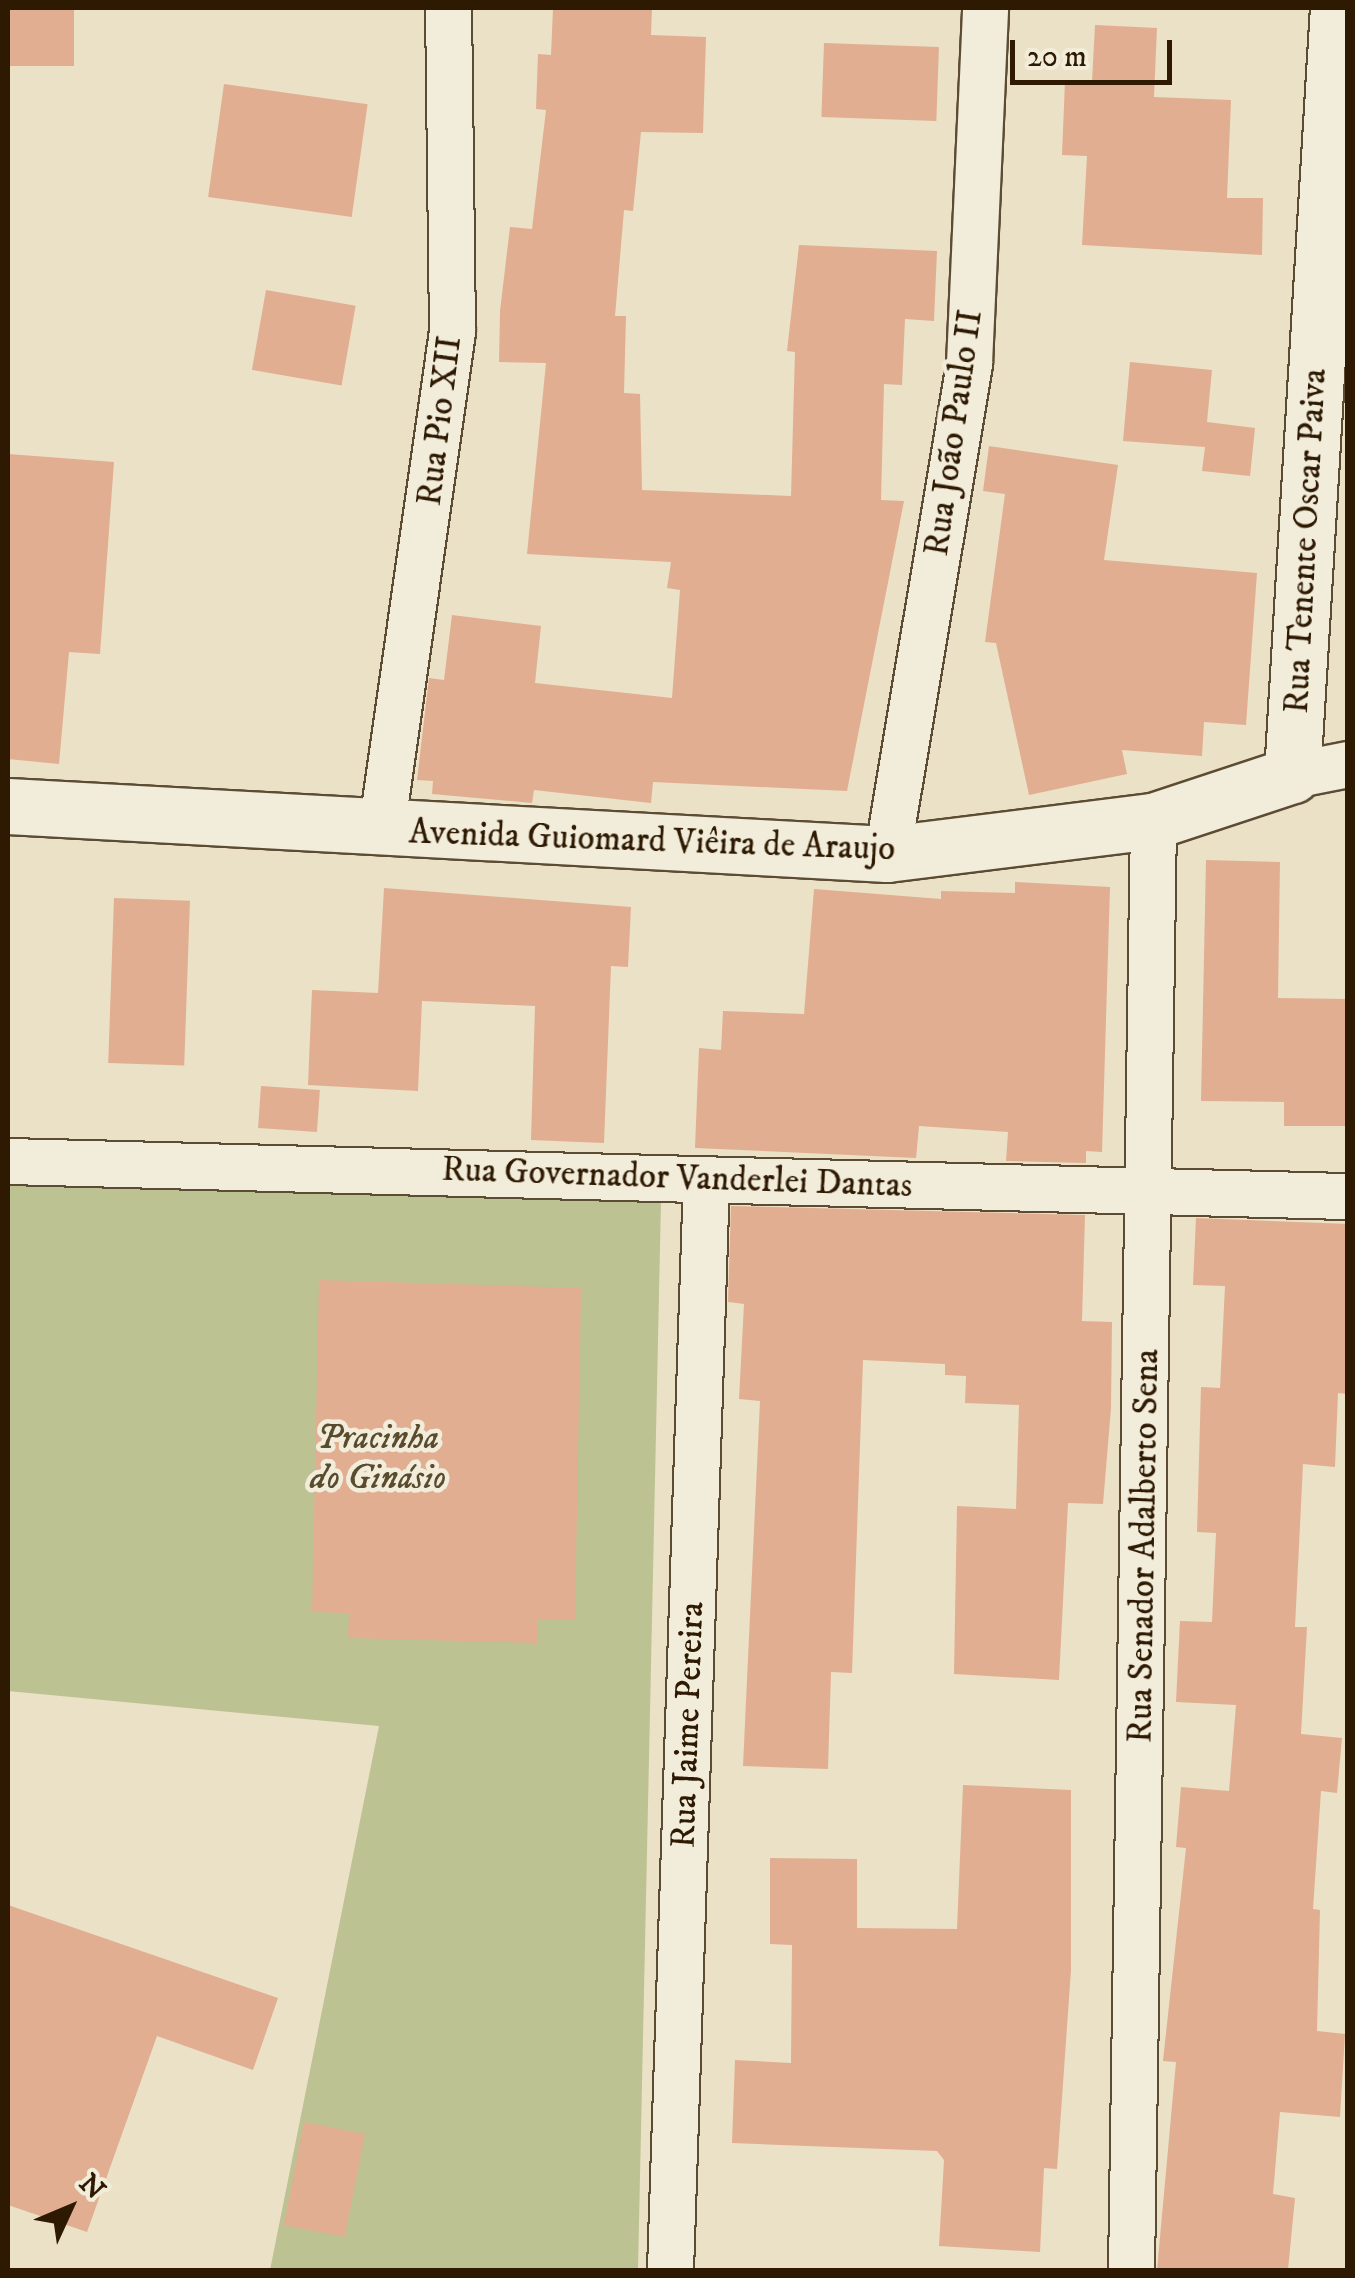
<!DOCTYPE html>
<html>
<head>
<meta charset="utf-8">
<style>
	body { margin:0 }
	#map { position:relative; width:1355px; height:2278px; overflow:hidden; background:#ebe1c6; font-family:"IM FELL DW Pica",serif }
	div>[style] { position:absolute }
	.green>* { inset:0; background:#bcc292 }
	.building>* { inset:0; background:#e1ae91; transform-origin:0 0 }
	.roads { filter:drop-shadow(2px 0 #5d4c34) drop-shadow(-2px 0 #5d4c34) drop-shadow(0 2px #5d4c34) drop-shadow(0 -2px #5d4c34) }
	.street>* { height:45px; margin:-22.5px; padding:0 22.5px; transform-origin:22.5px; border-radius:22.5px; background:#f2ecda }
	.secondary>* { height:55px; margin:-27.5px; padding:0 27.5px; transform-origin:27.5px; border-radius:27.5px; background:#f2ecda }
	span { translate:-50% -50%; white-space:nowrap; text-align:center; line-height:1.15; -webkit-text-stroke:9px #f2ecda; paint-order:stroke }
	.street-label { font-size:35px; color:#2e1a03 }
	.park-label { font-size:35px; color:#594c2e; font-style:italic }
	.frame { position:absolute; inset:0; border:10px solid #2e1a03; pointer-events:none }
	.north { position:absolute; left:20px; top:2158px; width:100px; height:100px; -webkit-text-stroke:8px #f2ecda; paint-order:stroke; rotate:46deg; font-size:28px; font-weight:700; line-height:40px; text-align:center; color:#2e1a03 }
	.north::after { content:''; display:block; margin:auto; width:35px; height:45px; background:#2e1a03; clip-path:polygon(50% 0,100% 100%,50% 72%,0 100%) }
	.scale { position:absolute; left:1010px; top:40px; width:162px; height:45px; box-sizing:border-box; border:5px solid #2e1a03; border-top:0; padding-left:12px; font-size:30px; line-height:35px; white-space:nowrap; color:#2e1a03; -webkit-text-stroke:8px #f2ecda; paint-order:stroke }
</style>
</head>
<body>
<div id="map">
	<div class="green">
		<i style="clip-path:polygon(8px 1182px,661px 1201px,638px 2270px,270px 2270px,379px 1726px,8px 1691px)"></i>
	</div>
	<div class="building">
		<i style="left:8px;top:8px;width:66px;height:58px"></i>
		<i style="clip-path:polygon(553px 8px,652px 8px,651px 35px,706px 37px,703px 133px,641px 132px,633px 211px,624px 210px,615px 316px,626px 316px,624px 393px,640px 394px,642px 490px,791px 496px,795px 352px,787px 351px,799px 245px,937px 251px,934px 321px,905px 319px,902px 385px,884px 384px,881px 500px,904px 501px,847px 791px,653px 782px,651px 803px,534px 790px,532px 803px,432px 794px,433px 781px,417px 780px,429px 678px,444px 680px,452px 615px,541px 626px,535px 683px,672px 698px,680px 590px,667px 588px,671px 562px,527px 554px,546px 363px,499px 362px,500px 311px,510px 227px,532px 229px,546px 110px,536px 109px,538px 54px,551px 55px)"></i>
		<i style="clip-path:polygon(1095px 25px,1157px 28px,1154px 97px,1231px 100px,1227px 198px,1263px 198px,1262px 255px,1082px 245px,1087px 156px,1062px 155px,1065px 81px,1092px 82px)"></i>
		<i style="left:824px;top:43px;width:115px;height:74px;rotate:2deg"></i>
		<i style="left:224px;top:84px;width:145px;height:114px;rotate:8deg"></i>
		<i style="left:266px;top:290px;width:91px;height:81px;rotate:10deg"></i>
		<i style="clip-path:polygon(1130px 362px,1212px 370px,1207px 422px,1255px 428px,1250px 476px,1202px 471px,1205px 447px,1123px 441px)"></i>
		<i style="clip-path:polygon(989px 446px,1118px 465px,1104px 560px,1257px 573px,1246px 725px,1204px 722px,1202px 756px,1122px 750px,1127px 774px,1029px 795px,996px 643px,985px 642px,1005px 494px,983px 491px)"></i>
		<i style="clip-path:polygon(8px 454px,114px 462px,100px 654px,69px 652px,59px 764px,8px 759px)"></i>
		<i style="clip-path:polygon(1206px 860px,1280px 862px,1278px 998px,1348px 999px,1348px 1126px,1284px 1126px,1284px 1102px,1201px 1101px)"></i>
		<i style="clip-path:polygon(1015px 882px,1110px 887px,1102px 1152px,1086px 1151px,1086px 1163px,1006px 1161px,1008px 1132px,919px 1126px,916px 1158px,695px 1148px,699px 1048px,721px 1050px,723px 1011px,804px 1014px,814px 889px,941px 899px,941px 891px,1015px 893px)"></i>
		<i style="clip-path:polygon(384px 888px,631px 907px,628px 967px,611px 966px,604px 1143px,531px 1140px,535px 1006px,422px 1001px,418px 1091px,308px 1085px,312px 990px,378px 993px)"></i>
		<i style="left:114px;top:898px;width:76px;height:165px;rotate:2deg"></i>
		<i style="left:261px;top:1086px;width:59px;height:42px;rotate:4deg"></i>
		<i style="clip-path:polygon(731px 1206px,1085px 1215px,1082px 1321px,1112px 1322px,1111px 1408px,1103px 1504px,1068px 1503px,1059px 1680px,954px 1674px,957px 1506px,1016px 1509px,1019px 1405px,965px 1403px,966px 1376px,945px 1375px,945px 1364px,863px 1360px,852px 1673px,831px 1672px,828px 1769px,743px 1766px,760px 1401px,739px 1399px,744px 1304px,728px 1302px)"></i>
		<i style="clip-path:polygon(1196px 1218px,1348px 1224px,1348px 1394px,1338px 1393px,1335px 1467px,1303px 1464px,1295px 1627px,1307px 1627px,1301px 1734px,1342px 1738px,1337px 1793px,1321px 1791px,1313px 1909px,1320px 1910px,1317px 2031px,1345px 2034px,1340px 2117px,1280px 2112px,1273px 2194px,1295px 2198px,1288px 2270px,1157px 2270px,1176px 2062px,1163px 2061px,1186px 1848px,1176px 1847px,1181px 1787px,1229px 1791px,1236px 1705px,1176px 1702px,1180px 1621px,1212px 1622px,1216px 1533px,1197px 1532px,1201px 1387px,1220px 1388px,1225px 1286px,1193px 1285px)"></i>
		<i style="clip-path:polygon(319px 1280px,581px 1288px,575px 1620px,538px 1619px,538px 1643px,348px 1638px,349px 1613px,312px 1612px)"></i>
		<i style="clip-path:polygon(963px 1785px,1071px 1790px,1071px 1970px,1057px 2169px,1044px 2168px,1040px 2252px,939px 2246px,944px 2160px,937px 2151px,732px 2143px,735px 2060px,791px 2063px,792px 1945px,770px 1944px,770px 1858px,857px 1859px,857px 1928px,957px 1929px)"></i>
		<i style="clip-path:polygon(8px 1905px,278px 1998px,253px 2070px,157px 2036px,87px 2232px,8px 2205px)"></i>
		<i style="left:304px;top:2122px;width:62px;height:105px;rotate:11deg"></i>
	</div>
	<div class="roads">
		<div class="street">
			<i style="left:1292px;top:775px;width:57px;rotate:-11.1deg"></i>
			<i style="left:381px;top:830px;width:504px;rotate:-81.9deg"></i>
			<i style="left:452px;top:331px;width:323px;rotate:-90.7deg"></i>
			<i style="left:887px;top:854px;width:498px;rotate:-80.5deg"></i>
			<i style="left:969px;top:363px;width:355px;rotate:-87.4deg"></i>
			<i style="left:8px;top:1161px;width:1340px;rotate:1.5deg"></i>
			<i style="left:670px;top:2270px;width:1091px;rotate:-88.11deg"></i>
			<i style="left:1131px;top:2270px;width:1449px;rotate:-89.13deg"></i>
		</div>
		<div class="secondary">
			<i style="left:8px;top:806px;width:880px;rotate:3.13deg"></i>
			<i style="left:887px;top:854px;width:268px;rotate:-7.1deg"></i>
			<i style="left:1153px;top:821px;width:146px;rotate:-18.3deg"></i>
			<i style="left:1292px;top:775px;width:768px;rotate:-86.57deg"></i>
		</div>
	</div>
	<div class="street-label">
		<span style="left:440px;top:421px;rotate:-83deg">Rua Pio XII</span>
		<span style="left:954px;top:433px;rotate:-82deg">Rua João Paulo II</span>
		<span style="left:1306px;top:541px;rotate:-87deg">Rua Tenente Oscar Paiva</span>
		<span style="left:652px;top:841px;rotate:2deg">Avenida Guiomard Viêira de Araujo</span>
		<span style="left:677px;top:1178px;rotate:2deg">Rua Governador Vanderlei Dantas</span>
		<span style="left:1144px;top:1546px;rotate:-89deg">Rua Senador Adalberto Sena</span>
		<span style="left:688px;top:1725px;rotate:-88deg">Rua Jaime Pereira</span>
	</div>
	<div class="park-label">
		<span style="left:378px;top:1458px">Pracinha<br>do Ginásio</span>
	</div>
	<div class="frame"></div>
	<div class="north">N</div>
	<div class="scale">20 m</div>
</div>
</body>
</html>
